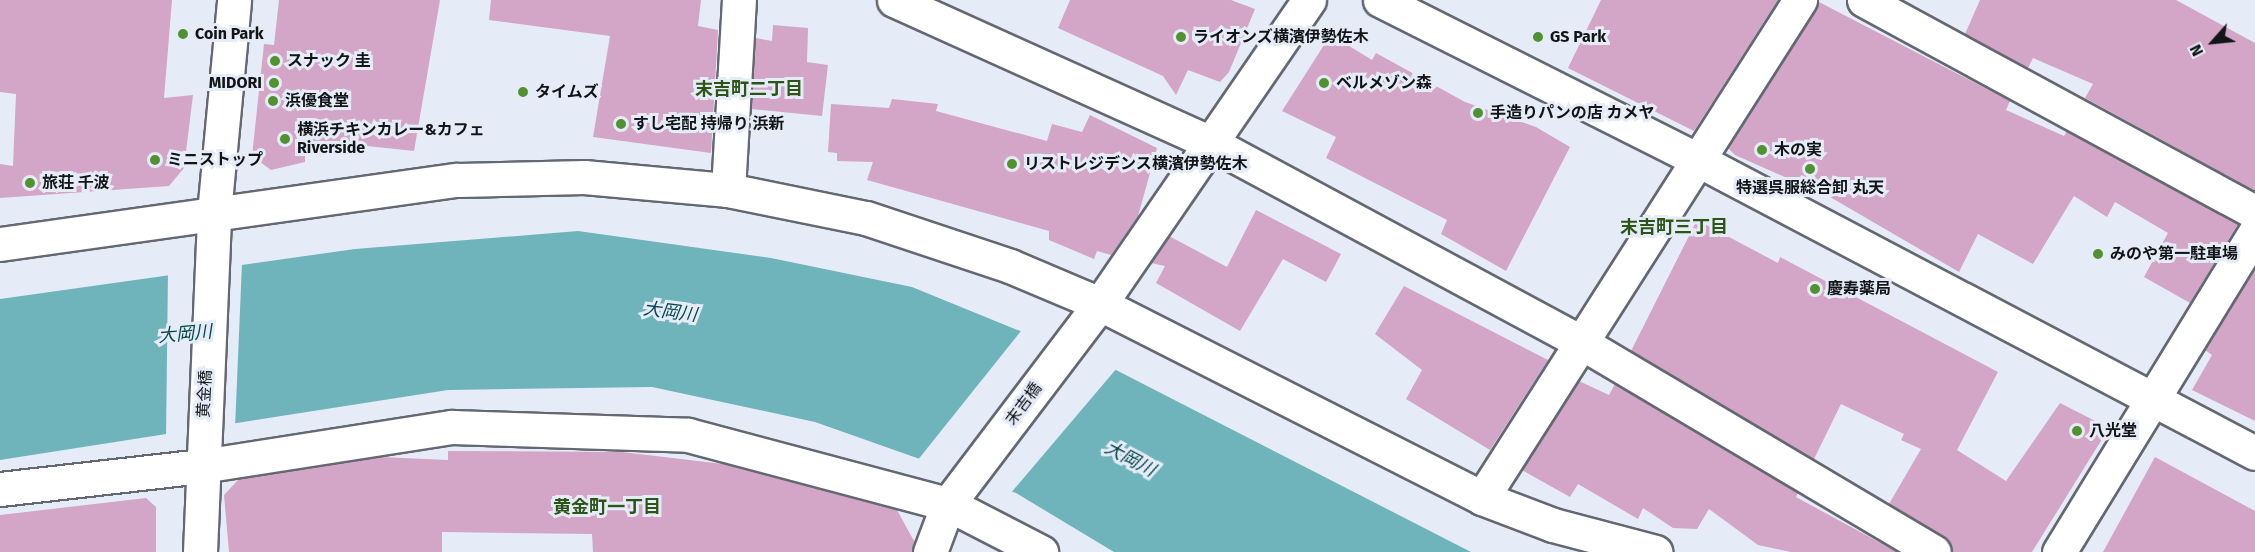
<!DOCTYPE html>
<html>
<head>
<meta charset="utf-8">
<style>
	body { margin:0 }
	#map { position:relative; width:2255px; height:552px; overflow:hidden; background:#e6ecf7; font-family:"Fira Sans","Noto Sans JP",sans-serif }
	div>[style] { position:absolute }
	.water>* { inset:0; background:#70b4bb }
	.pier>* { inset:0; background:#e6ecf7 }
	.building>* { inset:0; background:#d3a5c6 }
	.roads { filter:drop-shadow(2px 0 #636871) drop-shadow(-2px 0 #636871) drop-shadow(0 2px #636871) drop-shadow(0 -2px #636871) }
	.minor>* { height:33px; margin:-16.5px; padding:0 16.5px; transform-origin:16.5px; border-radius:16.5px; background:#fff }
	.tertiary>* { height:33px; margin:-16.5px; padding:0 16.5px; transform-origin:16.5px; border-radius:16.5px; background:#fff }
	.dots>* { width:16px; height:16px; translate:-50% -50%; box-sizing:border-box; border:3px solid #e6ecf7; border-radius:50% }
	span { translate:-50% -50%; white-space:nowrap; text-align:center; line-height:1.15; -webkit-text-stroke:6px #e6ecf7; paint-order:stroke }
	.poi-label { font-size:16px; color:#121418; font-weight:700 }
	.left { translate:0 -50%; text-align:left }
	.right { translate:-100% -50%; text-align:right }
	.street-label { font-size:16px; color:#121418 }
	.neighbourhood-label { font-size:18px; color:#2c5417; font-weight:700 }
	.water-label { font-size:18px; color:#05474d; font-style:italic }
	.north { position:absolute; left:2183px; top:12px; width:60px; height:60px; -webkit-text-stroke:4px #e6ecf7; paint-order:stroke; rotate:243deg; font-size:16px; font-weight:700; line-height:24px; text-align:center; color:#121418 }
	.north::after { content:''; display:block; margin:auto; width:21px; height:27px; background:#121418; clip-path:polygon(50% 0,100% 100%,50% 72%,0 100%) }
</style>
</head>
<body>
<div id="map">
	<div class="water">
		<i style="clip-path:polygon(578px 231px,771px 258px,912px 287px,1116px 370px,1471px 552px,1114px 552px,1016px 493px,815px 422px,652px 387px,448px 390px,0 460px,0 299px,355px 249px)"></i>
	</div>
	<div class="pier">
		<i style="clip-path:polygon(242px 263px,235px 428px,166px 437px,168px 273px)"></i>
		<i style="clip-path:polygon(1025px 326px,1117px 368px,1010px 494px,917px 461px)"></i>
	</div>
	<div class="building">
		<i style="clip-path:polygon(0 0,172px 0,164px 98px,193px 95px,184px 168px,169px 186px,0 198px,0 164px,13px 166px,16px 94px,0 92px)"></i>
		<i style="clip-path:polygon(279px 0,440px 0,414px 151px,348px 144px,347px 154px,305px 156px,305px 162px,271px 170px,252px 156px,264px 44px,274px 45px)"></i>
		<i style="clip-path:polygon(491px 0,701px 0,698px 26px,718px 30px,711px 153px,593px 137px,610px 36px,489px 20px)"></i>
		<i style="clip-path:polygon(1070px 0,1231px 0,1255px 9px,1229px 72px,1220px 82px,1188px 70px,1176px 95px,1163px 76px,1058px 28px)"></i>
		<i style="clip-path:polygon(1601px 0,1778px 0,1694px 131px,1568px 68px)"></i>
		<i style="clip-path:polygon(1980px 0,2176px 0,2255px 43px,2255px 191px,2085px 98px,2093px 84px,2033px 58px,2028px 68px,1965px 34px)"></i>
		<i style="clip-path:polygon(1819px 2px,2010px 101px,2006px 110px,2064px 136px,2067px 131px,2238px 224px,2190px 303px,2144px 277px,2168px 233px,2115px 202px,2107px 217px,2074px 196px,2033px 264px,1978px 234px,1959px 272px,1830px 197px,1735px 155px,1728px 148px)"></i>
		<i style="clip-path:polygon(773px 25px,808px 28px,807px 62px,828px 65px,822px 116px,751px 109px,756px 38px,772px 41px)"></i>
		<i style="clip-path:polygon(1341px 41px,1372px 60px,1376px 53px,1465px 102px,1536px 127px,1570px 147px,1506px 271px,1441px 234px,1447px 220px,1326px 158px,1336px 137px,1282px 111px,1324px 45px)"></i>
		<i style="clip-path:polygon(892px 99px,938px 104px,936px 111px,1047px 141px,1052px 124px,1082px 132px,1090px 115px,1157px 148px,1138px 216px,1111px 255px,1097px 251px,1094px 259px,1049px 240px,1049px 231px,867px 180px,873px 162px,837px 161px,837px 153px,828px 152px,831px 104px,889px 108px)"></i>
		<i style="clip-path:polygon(1256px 210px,1341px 254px,1326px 282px,1283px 259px,1240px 331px,1156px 283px,1165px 266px,1151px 263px,1169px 236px,1227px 267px)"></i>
		<i style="clip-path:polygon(1697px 220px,1778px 263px,1780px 257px,1998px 372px,1957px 450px,2006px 481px,2060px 403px,2109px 428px,2032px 552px,1953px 552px,1944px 536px,1889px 504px,1921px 449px,1901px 440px,1904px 434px,1841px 404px,1814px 459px,1631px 351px)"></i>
		<i style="clip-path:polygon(2255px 268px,2255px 421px,2192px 390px,2212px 355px,2205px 350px)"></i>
		<i style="clip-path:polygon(1404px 286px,1548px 360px,1490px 450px,1406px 399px,1422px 370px,1375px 334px)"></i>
		<i style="clip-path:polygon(1579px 381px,1609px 395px,1615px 384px,1798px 493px,1796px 497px,1897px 552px,1791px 552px,1758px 545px,1709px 509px,1697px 529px,1673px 528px,1643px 508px,1638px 519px,1578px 484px,1570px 497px,1522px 470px)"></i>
		<i style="clip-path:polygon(448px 451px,622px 452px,723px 464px,897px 510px,914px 541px,912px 552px,593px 552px,592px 534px,442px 532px,442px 552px,229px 552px,224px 495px,239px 479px,381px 457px,448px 460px)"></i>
		<i style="clip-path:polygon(2155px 457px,2255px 511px,2255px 552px,2103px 552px)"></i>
		<i style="clip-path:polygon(146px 498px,156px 507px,156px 552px,0 552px,0 515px)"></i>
	</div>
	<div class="roads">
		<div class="minor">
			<i style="left:894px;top:0;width:350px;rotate:24.3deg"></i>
			<i style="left:1213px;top:144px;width:419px;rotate:28.3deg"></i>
			<i style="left:1582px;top:343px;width:409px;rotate:30.7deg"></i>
			<i style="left:1380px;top:0;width:356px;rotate:26.7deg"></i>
			<i style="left:1698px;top:160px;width:629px;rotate:27.75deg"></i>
			<i style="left:1864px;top:0;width:445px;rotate:28.5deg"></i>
			<i style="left:728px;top:190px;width:190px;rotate:-86.7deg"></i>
			<i style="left:0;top:489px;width:203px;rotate:-6.5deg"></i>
			<i style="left:202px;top:466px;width:253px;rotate:-8.9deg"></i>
			<i style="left:452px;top:427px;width:236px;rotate:1.9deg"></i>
			<i style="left:688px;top:435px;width:269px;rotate:14.9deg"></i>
			<i style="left:948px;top:504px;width:105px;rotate:27.3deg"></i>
			<i style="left:1482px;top:498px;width:591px;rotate:-57.44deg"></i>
			<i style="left:200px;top:552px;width:339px;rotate:-87.6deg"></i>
			<i style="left:214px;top:213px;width:214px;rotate:-84.6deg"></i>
			<i style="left:930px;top:552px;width:51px;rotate:-69.4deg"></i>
			<i style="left:948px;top:504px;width:251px;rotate:-52.8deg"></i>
			<i style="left:1100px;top:304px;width:369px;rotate:-55.5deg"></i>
			<i style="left:2059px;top:552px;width:375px;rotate:-58.5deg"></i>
		</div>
		<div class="tertiary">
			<i style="left:0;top:244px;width:462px;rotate:-8deg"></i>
			<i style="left:458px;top:180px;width:126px;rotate:-1.4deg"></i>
			<i style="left:584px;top:177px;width:145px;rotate:5.2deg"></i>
			<i style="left:728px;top:190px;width:141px;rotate:11.5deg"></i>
			<i style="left:866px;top:218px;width:152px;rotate:18.4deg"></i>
			<i style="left:1010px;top:266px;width:98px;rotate:22.9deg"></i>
			<i style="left:1100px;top:304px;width:428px;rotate:26.9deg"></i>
			<i style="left:1482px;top:498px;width:76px;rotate:20.8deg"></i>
			<i style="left:1553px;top:525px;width:106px;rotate:14.8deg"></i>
		</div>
	</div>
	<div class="dots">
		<i style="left:183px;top:34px;background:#529132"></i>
		<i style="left:1181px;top:37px;background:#529132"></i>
		<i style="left:1538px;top:37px;background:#529132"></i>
		<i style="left:275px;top:61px;background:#529132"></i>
		<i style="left:274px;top:83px;background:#529132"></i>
		<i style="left:1324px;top:83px;background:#529132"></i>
		<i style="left:523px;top:92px;background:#529132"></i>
		<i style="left:273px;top:101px;background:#529132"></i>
		<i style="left:1478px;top:113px;background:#529132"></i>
		<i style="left:621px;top:124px;background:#529132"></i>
		<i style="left:285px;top:139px;background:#529132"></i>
		<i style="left:1762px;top:150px;background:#529132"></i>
		<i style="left:155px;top:160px;background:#529132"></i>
		<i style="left:1012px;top:164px;background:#529132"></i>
		<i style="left:1810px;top:169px;background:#529132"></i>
		<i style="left:30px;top:183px;background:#529132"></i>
		<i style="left:2098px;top:254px;background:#529132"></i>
		<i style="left:1815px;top:289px;background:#529132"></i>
		<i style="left:2077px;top:431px;background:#529132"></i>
	</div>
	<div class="poi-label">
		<span class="left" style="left:195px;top:34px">Coin Park</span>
		<span class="left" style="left:1193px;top:37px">ライオンズ横濱伊勢佐木</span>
		<span class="left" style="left:1550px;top:37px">GS Park</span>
		<span class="left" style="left:287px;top:61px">スナック 圭</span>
		<span class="right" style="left:262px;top:83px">MIDORI</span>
		<span class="left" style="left:1336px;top:83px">ベルメゾン森</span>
		<span class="left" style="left:535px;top:92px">タイムズ</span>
		<span class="left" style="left:285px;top:101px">浜優食堂</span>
		<span class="left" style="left:1490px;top:113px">手造りパンの店 カメヤ</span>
		<span class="left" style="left:633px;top:124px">すし宅配 持帰り 浜新</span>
		<span class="left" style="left:297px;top:139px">横浜チキンカレー&amp;カフェ<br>Riverside</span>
		<span class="left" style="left:1774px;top:150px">木の実</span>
		<span class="left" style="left:167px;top:160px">ミニストップ</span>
		<span class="left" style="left:1024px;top:164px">リストレジデンス横濱伊勢佐木</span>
		<span class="left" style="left:42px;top:183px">旅荘 千波</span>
		<span style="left:1810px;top:188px">特選呉服総合卸 丸天</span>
		<span class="left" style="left:2110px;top:254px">みのや第一駐車場</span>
		<span class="left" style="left:1827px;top:289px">慶寿薬局</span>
		<span class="left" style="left:2089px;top:431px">八光堂</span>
	</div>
	<div class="street-label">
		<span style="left:205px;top:394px;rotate:-87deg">黄金橋</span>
		<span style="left:1024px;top:404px;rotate:-53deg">末吉橋</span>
	</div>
	<div class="neighbourhood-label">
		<span style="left:749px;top:89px">末吉町二丁目</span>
		<span style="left:1674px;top:227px">末吉町三丁目</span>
		<span style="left:607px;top:507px">黄金町一丁目</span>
	</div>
	<div class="water-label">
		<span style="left:670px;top:312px;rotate:7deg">大岡川</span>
		<span style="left:185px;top:334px;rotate:-5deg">大岡川</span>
		<span style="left:1130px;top:459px;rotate:28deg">大岡川</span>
	</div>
	<div class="north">N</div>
</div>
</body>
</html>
